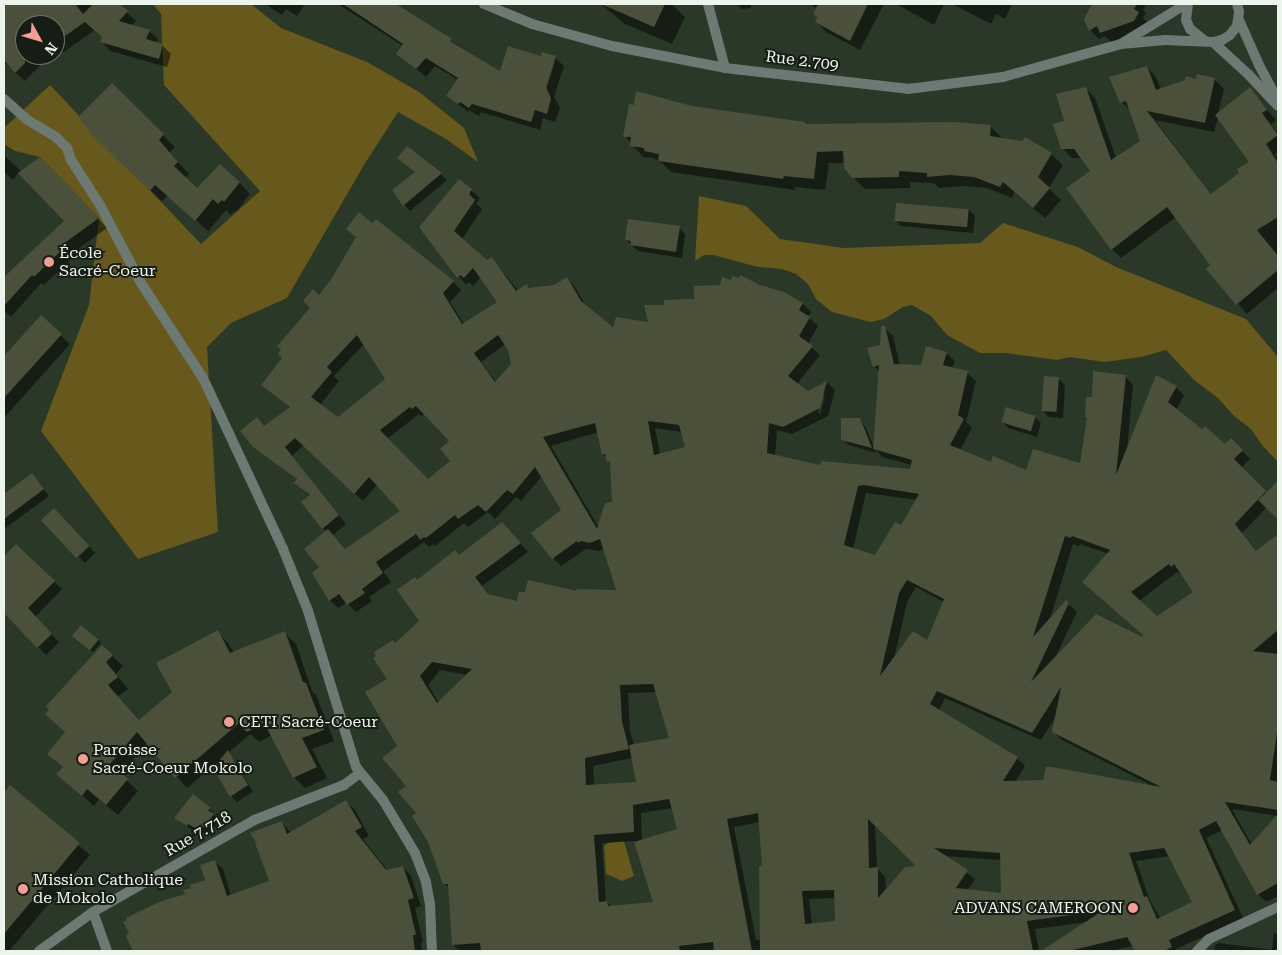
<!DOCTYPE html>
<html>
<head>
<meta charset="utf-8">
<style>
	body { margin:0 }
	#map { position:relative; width:1282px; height:955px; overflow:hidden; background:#293827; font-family:"Roboto Serif",serif }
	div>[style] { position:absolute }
	.green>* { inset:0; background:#67581b }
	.shadow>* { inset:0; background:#0007 }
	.building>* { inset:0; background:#4b503a; transform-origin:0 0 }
	.minor>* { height:10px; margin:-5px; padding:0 5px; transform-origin:5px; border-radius:5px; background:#6d7973 }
	.dots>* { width:14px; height:14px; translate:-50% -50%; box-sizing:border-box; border:2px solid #161d15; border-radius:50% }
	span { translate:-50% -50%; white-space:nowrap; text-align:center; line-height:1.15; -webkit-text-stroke:4px #161d15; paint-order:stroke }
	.street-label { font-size:16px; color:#ecf5eb }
	.poi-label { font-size:16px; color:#ecf5eb }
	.left { translate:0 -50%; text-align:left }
	.right { translate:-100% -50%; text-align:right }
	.frame { position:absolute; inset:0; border:5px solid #ecf5eb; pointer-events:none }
	.north { position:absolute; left:15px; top:15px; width:50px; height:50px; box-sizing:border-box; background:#161d15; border:1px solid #6c736b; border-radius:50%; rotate:129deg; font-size:14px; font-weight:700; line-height:20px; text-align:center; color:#ecf5eb }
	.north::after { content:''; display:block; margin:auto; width:18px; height:22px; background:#f59c95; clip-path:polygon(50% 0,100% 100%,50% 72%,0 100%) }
</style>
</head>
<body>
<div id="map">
	<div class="green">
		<i style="clip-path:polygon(153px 4px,251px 4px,281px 28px,367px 62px,419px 92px,464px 128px,478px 162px,446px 139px,398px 112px,364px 165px,287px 298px,231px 323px,207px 347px,218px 532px,138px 559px,41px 431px,89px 305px,99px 218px,40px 157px,15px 151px,4px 144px,4px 128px,50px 85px,201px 244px,260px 191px,164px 85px,161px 14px)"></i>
		<i style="clip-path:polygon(699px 196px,746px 206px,780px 239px,844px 248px,980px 243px,1003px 223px,1078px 247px,1116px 267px,1246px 319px,1278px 357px,1278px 462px,1262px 445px,1251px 429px,1234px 416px,1218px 398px,1194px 380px,1166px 350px,1141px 357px,1105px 362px,1070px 357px,1057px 360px,1005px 353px,980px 353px,947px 335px,931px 316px,912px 305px,903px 307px,884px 319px,870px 322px,832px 312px,816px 299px,808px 284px,796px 274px,782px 269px,758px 267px,713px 255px,704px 255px,695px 261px)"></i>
		<i style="clip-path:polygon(624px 841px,634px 876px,622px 881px,606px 874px,604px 846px,608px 843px)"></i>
	</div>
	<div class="shadow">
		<i style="clip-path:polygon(evenodd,4px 4px,118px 4px,136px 21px,131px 26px,149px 31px,158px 39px,156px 43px,162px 45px,171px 54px,167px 67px,110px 51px,102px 42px,103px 37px,95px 30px,48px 63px,45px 60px,25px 81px,4px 62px,4px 4px,25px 25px,55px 25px,55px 55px,25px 55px,25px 25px)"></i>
		<i style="clip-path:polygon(265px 4px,305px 4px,297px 16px,286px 9px,282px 15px)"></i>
		<i style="clip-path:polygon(evenodd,338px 4px,376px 4px,381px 7px,383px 4px,394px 4px,501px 73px,542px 57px,555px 58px,564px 66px,554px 97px,560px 108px,555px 122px,543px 118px,540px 130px,481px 112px,479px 116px,469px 110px,468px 112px,448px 96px,458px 80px,435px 66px,426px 77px,398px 54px,403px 46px,338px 4px,553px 61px,555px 61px,545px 94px,543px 93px,553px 61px)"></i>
		<i style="clip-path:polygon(601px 4px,671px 4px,685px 17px,672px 44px,625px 24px)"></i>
		<i style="clip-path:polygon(737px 4px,752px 4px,750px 8px,742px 9px)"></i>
		<i style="clip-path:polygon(809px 4px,884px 4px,860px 50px,826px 32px,816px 21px,817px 8px)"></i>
		<i style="clip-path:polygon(896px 4px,944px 4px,934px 25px)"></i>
		<i style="clip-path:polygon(952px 4px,1012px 4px,1005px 19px,996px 14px,991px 24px)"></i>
		<i style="clip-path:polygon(1089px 4px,1146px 4px,1143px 10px,1146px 13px,1143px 18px,1147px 22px,1143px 30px,1111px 42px,1105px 36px,1099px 39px,1090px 30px,1092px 7px)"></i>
		<i style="clip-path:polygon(evenodd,1147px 67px,1156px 77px,1161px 90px,1214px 79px,1224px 89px,1218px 113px,1250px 89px,1276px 120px,1271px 124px,1278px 134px,1278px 152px,1275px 154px,1278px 159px,1278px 288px,1247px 314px,1208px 269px,1212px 265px,1176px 217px,1121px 258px,1112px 249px,1091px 171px,1082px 158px,1072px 158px,1062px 148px,1066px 122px,1086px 89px,1095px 98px,1116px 158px,1141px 142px,1131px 111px,1122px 102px,1147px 67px,1218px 117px,1250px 162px,1241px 174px,1212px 195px,1155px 120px,1214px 132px,1218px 117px)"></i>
		<i style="clip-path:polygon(112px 85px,175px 147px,169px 153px,189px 174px,185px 178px,197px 189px,239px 182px,250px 194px,236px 212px,234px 211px,231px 215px,226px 210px,208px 231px,168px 195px,162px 201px,117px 159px,79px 117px)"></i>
		<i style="clip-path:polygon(692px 107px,805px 123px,807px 125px,990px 126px,1002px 138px,1051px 154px,1063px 165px,1049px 188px,1061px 200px,1045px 218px,1014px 192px,1012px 198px,987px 188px,962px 186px,939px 188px,934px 183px,910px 182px,910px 188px,865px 189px,853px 177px,845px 163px,829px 163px,825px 190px,795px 187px,795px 190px,671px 172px,662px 163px,653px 158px,643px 157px,625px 136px)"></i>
		<i style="clip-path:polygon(4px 155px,22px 172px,40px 159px,107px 228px,74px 252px,77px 254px,44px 285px,41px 283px,11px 317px,4px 310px,4px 278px,65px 221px,19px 172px,13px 180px,4px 172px)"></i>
		<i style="clip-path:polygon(399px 158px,441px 174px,447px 180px,410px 211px,393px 191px,416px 173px)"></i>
		<i style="clip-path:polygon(evenodd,471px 190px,480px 198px,476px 203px,482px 209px,462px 239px,487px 262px,492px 258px,518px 291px,527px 286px,530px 289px,554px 286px,567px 278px,575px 287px,587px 308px,614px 330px,649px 324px,666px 307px,759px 286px,784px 293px,803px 304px,811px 312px,808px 317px,818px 326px,808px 344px,820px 355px,797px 384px,808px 393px,827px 382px,835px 390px,828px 416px,792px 434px,777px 430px,775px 456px,821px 467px,911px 470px,912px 465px,882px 457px,875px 449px,876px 453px,849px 445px,842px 439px,859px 420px,865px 426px,874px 447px,880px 372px,874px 366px,881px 346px,884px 327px,893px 336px,900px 366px,922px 367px,946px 353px,955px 361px,952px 369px,967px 373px,976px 381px,966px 422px,972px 428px,960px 450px,992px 463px,1027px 472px,1081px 465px,1093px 398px,1125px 376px,1133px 385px,1127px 449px,1176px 387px,1184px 395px,1176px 410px,1225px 445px,1231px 439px,1250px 459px,1241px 468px,1267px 493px,1277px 484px,1278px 486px,1278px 519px,1267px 507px,1242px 533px,1257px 552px,1278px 535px,1278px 896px,1266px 902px,1258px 894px,1222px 830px,1206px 838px,1243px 918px,1176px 949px,1177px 951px,1136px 951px,1133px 946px,1110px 951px,1043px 951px,1088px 922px,1035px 929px,1039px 951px,460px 951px,453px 945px,450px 889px,444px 883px,408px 786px,398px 747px,388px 680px,396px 645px,420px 622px,417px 581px,459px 556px,510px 532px,528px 552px,482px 586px,490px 596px,518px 602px,580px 593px,618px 592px,604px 549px,599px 551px,586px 549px,561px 566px,553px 558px,563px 510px,542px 476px,521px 501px,516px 497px,495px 519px,488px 512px,468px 527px,464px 523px,435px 546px,433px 544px,429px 547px,424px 542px,383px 571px,391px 582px,369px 597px,372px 601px,356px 612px,347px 603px,338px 608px,330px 600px,321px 567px,327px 532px,323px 528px,310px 496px,295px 483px,298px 480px,254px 446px,256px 418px,265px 427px,291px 408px,263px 385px,283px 358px,357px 238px,348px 229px,372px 224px,376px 220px,453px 282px,461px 290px,450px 302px,464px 324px,499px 303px,481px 277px,473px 286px,469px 282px,466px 285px,421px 227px,471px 190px,364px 344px,387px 380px,338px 419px,320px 405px,339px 381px,334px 376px,364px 344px,471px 190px,505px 344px,509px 350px,512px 364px,496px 382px,481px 362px,505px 344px,471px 190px,822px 396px,825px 396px,820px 414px,818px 413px,822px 396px,471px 190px,425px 413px,451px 441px,451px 461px,428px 480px,387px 439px,419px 414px,421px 417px,425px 413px,471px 190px,655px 428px,682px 432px,686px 448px,660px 454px,655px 428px,471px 190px,599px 432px,603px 454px,612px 464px,613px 503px,599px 528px,551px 446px,599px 432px,471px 190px,304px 445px,363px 501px,377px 485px,402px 511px,346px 550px,333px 535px,346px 524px,292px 456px,304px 445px,471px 190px,866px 493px,917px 500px,901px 527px,876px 556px,853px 549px,866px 493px,471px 190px,1073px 544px,1079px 546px,1080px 544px,1109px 554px,1144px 635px,1142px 638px,1055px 658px,1077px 612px,1066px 602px,1049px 622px,1073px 544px,471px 190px,1177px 572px,1180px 574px,1182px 573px,1195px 592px,1157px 617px,1139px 601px,1177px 572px,471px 190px,916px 587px,944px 602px,928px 642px,894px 659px,907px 602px,916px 587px,471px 190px,440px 670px,468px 675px,439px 703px,428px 685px,440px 670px,471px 190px,657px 692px,670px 739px,634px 745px,630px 731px,628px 693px,657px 692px,471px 190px,945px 698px,1041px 740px,1057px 715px,1054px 732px,1062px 740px,1153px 786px,1015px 782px,1025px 766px,1017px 758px,939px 710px,945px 698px,471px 190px,632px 758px,637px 783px,594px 786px,593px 766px,632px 758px,471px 190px,673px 808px,679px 830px,642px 841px,641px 813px,673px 808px,471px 190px,1232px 809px,1278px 816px,1252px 845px,1232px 809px,471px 190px,760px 822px,763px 867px,761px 940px,756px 940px,734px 827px,760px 822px,471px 190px,875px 825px,919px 868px,886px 891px,885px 877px,877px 868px,875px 825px,471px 190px,635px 841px,654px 903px,612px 907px,606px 902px,602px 843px,635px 841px,471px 190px,943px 856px,1001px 860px,1002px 895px,967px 891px,975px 879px,943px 856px,471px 190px,1170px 856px,1193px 903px,1161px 919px,1150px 901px,1136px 861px,1170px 856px,471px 190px,835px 898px,836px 922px,812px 924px,809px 899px,835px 898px)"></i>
		<i style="clip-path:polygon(969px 210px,975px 216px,973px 233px,901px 226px,895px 220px)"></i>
		<i style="clip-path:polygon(679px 228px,685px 234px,682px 258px,638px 251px,626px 240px)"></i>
		<i style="clip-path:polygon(41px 317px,70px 344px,4px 418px,4px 359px)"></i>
		<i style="clip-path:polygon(1059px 379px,1065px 385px,1063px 418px,1049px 417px,1043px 411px)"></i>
		<i style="clip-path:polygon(1035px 417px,1041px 423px,1037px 437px,1008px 428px,1002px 422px)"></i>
		<i style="clip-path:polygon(31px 475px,49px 496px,4px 529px,4px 495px)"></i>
		<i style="clip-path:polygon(60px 515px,95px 553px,85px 563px,42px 521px)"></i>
		<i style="clip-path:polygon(16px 546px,62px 589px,35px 617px,59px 642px,46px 655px,4px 611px,4px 558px)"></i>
		<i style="clip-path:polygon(217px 632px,228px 643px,234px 653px,285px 633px,296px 644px,312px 691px,316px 695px,334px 741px,312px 749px,327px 778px,305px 788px,294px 777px,272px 735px,259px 742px,250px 734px,229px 752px,253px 792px,237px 802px,231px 796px,220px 760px,187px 788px,147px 743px,120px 774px,138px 791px,118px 815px,99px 799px,94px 806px,58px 774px,64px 768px,49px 754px,66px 733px,47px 714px,112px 656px,123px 666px,116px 674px,128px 689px,118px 696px,140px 721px,173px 693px)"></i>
		<i style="clip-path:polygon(76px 638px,98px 640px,101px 643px,93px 652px)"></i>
		<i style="clip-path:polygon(10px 787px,90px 855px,9px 951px,4px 951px,4px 794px)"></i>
		<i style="clip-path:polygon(193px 796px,210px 809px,219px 821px,208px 836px,195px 829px,193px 831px,176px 818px)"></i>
		<i style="clip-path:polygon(346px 802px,355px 810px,369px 836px,363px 839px,388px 871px,403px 867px,411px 876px,421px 906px,415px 908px,423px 942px,421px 942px,422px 951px,134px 951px,127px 936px,207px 881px,214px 861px,223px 869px,231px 896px,271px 881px,282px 822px,291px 833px)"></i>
		<i style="clip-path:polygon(1274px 933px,1278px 934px,1278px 951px,1214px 951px,1215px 945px,1219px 943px,1272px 950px)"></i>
	</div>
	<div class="building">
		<i style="clip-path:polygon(4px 4px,75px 4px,83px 14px,93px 4px,120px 4px,128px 11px,119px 21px,150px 30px,146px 39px,163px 44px,159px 59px,100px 42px,102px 37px,85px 22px,55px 43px,55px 25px,25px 25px,25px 63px,15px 73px,4px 60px)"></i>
		<i style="clip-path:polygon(343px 4px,396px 4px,452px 39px,450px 41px,500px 71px,508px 46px,541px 56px,542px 52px,556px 56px,546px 87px,551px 98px,547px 114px,535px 110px,531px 122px,472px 104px,469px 108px,460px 102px,458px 104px,446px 96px,458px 78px,426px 58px,416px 69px,396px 54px,403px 44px)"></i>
		<i style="clip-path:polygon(601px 4px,665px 4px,654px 27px)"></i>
		<i style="clip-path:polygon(818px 4px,868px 4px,850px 41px,815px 22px,817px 17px,813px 14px)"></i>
		<i style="clip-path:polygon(1092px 4px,1137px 4px,1134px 9px,1139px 12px,1134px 21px,1100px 33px,1097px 26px,1089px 31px,1084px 19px)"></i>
		<i style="clip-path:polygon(1147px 66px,1156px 90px,1185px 80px,1186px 76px,1196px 79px,1197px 74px,1215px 78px,1205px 123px,1147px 111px,1211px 194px,1239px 173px,1237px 169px,1249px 162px,1215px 115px,1250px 87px,1267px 110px,1262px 113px,1278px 135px,1266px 144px,1278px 163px,1278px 217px,1257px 230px,1278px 256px,1278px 270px,1236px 305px,1206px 269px,1210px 265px,1167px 207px,1111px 250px,1066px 188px,1090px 171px,1074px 149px,1061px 149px,1053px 124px,1064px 121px,1056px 94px,1086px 87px,1111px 160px,1140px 141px,1126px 101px,1120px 103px,1109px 77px)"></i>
		<i style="clip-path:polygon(112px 83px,164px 134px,159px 140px,178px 162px,174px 166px,197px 188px,220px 164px,240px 182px,224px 202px,222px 200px,218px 204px,213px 199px,195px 221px,155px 185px,150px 191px,94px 137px,78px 117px)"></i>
		<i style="clip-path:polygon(636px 91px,692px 106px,805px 122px,805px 124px,955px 122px,991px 125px,990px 136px,1022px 141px,1025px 137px,1052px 153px,1038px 177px,1050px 188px,1033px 208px,1003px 182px,1000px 187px,974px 177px,950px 175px,927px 177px,927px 173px,899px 171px,899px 177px,852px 178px,844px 168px,843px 151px,817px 152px,814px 179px,784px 176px,783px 179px,658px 161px,659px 154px,644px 151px,644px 148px,630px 146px,631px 137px,623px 137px,629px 104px,634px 105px)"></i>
		<i style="clip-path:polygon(407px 146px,442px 173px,403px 206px,392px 190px,415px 172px,397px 158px)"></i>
		<i style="clip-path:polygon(40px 157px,99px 218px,66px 242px,68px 244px,34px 277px,32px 275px,4px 306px,4px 277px,64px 221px,18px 173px)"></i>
		<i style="clip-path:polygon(evenodd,459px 179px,472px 189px,469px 194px,475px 200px,454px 231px,487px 260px,492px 257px,516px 291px,527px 284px,528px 288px,554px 285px,567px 277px,581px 301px,613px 327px,616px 317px,648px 322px,644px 305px,664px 305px,664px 300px,694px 299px,694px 286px,720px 285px,722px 277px,731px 280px,732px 276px,739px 278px,740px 275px,760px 285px,784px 292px,803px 303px,799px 310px,810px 317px,799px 336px,813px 346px,788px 376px,808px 391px,827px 381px,820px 408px,783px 427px,769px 423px,767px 453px,820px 465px,821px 461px,910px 469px,912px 460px,873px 449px,879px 365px,873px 367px,867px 348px,880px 345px,881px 326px,885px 326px,894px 364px,921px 365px,926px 346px,947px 352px,943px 365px,968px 371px,958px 415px,964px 419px,950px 445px,991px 462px,993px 456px,1026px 470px,1033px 449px,1080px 463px,1087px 417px,1085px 417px,1086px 397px,1092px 397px,1093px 371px,1126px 375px,1116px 475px,1156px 375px,1177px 386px,1168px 402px,1202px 429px,1205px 426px,1225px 444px,1231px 438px,1243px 450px,1234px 459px,1266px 491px,1235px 524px,1256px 551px,1278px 534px,1278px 630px,1253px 651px,1278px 654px,1278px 726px,1270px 780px,1278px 782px,1278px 810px,1225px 802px,1250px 845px,1278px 814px,1278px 883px,1257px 895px,1216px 821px,1199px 830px,1235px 910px,1169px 940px,1172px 947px,1164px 951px,1135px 951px,1127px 937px,1069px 951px,1041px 951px,1102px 911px,1027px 921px,1033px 951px,760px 951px,759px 866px,762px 866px,758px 813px,727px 819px,752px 951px,714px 951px,713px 942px,679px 946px,680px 951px,481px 951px,480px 943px,452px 945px,448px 884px,443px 884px,428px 842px,412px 816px,416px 813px,398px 792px,406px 786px,382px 758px,397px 746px,365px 692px,387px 679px,373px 658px,376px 656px,374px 652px,393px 640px,395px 643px,419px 621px,397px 590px,415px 577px,417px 580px,455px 550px,459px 555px,502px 522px,521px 543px,475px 577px,488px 594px,517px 601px,519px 592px,525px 592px,528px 580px,577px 591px,576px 589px,616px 590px,600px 539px,590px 543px,581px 541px,578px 543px,577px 541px,552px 559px,531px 533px,561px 510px,535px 467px,513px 494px,507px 490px,486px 512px,478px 505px,458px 519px,455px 515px,426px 538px,424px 537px,420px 540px,416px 534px,376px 562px,383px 573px,362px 589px,365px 593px,347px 605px,339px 594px,329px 601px,312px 573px,319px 567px,304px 549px,328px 529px,345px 549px,400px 511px,369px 477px,354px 494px,295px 438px,285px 447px,339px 515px,322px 529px,301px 502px,310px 495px,294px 483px,297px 479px,253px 447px,240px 431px,257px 417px,264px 426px,290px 407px,261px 385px,282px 358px,278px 354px,281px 350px,277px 346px,310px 308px,303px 301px,313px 289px,319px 295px,332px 278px,356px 237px,346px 229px,359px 212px,372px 223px,376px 219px,454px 281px,443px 293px,462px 324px,497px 302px,473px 268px,464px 278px,460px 275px,457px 278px,419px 227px,459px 179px,357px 335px,385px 379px,338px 417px,311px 397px,332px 372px,327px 367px,357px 335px,459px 179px,498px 335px,508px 350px,511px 364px,495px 382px,474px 353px,498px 335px,459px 179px,416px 406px,449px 441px,440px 449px,450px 461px,428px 479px,380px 430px,410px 407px,412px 409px,416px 406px,459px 179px,648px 421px,679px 425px,685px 447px,654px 455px,648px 421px,459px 179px,595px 423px,602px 455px,605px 454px,607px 462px,610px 461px,612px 502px,605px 503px,597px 529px,543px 437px,595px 423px,459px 179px,864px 485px,919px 494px,901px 525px,895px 522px,875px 555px,844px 545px,858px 486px,864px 485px,459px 179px,1065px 536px,1071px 538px,1072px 536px,1110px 550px,1082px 582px,1143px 635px,1142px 637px,1096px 614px,1031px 682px,1069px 603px,1066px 600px,1033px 637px,1065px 536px,459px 179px,1169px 564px,1171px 567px,1174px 564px,1193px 592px,1157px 616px,1131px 592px,1169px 564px,459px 179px,907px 580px,944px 599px,927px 640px,913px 631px,880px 676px,899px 593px,907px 580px,459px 179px,432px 662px,472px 669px,437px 703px,420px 676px,432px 662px,459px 179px,653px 684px,669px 738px,629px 745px,636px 782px,586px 785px,585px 758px,629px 749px,622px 721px,620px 685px,653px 684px,459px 179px,1061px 687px,1052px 732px,1161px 787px,1052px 767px,1046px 767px,1043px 780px,1003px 781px,1018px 757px,930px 704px,937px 691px,1032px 733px,1061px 687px,459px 179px,669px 799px,677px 829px,634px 842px,653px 902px,608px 906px,607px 901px,599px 902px,594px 835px,634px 832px,633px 805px,669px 799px,459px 179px,868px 819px,916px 866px,905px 867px,878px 898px,878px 867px,869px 868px,868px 819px,459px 179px,934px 848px,1000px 853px,1001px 893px,956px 888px,968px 870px,934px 848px,459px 179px,1164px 848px,1192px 902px,1157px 919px,1147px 896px,1144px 897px,1129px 853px,1164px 848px,459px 179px,834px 890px,835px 921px,805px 924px,802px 891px,834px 890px)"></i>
		<i style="left:896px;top:203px;width:73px;height:18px;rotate:5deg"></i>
		<i style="clip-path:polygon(628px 219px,680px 226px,676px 252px,630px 245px,631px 241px,625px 240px)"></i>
		<i style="clip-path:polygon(41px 315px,62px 334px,4px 398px,4px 356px)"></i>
		<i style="left:1044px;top:376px;width:15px;height:35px;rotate:4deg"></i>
		<i style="left:1006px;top:407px;width:31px;height:16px;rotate:17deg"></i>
		<i style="clip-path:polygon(841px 418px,860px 418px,872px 448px,841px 440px)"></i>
		<i style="clip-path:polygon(32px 473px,44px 489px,4px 519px,4px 494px)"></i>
		<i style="clip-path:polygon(1278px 481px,1278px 520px,1258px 500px)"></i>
		<i style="left:54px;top:508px;width:52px;height:18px;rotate:47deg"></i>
		<i style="clip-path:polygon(16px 544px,55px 581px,28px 608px,52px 634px,37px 648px,4px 613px,4px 556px)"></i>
		<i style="left:81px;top:625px;width:23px;height:14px;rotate:40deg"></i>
		<i style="clip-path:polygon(218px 630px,230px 653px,285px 631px,303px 682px,306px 683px,324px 730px,302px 738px,317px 767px,293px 778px,264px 723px,247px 732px,238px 724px,175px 778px,137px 732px,110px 764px,128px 779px,106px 805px,87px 789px,82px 796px,56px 774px,63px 767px,47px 754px,65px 732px,45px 714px,49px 710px,46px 706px,102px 645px,113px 655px,106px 662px,118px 677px,108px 685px,139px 720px,172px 692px,156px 663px)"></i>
		<i style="clip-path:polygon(228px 750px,248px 785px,230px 797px,213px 768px)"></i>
		<i style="clip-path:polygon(10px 785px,80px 843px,4px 934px,4px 792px)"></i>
		<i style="clip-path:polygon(193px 794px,211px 808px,208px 810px,214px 814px,201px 831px,188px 824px,187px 826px,174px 818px)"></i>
		<i style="clip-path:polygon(346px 800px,362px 827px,355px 831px,386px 870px,403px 866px,414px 898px,408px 900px,416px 935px,413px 935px,415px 951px,133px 951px,126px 936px,129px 933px,123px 922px,127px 920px,126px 918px,159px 902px,185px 894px,183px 890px,191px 888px,190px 885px,205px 880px,200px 865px,215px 860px,227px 896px,269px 881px,255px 843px,257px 844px,250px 833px,282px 821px,287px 834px)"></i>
	</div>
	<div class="minor">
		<i style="left:484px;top:4px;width:52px;rotate:22.6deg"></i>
		<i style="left:532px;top:24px;width:83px;rotate:15.4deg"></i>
		<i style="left:612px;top:46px;width:115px;rotate:11deg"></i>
		<i style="left:725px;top:68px;width:184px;rotate:6.5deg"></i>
		<i style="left:908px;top:89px;width:96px;rotate:-7.2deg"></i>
		<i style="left:1003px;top:77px;width:123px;rotate:-15.6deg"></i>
		<i style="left:1121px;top:44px;width:44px;rotate:-5.2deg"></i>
		<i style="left:1165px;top:40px;width:48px;rotate:2.4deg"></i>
		<i style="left:1213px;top:42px;width:9px;rotate:-13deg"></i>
		<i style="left:1222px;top:40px;width:9px;rotate:-32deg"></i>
		<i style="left:1230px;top:35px;width:11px;rotate:-52deg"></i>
		<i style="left:1237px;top:26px;width:15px;rotate:-82deg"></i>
		<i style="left:1239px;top:11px;width:7px;rotate:-106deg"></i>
		<i style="left:708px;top:4px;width:66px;rotate:75.1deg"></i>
		<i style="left:1188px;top:4px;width:16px;rotate:97deg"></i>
		<i style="left:1186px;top:20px;width:10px;rotate:66deg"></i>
		<i style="left:1190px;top:29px;width:18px;rotate:38deg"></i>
		<i style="left:1239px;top:20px;width:49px;rotate:66deg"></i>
		<i style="left:1259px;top:65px;width:40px;rotate:62deg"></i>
		<i style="left:1124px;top:42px;width:73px;rotate:-31.5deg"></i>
		<i style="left:1213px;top:42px;width:49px;rotate:42.5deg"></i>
		<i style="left:1249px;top:75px;width:42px;rotate:46.9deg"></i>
		<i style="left:4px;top:99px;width:30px;rotate:42deg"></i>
		<i style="left:26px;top:119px;width:35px;rotate:31deg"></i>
		<i style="left:56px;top:137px;width:16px;rotate:45deg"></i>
		<i style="left:67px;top:148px;width:13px;rotate:72deg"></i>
		<i style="left:71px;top:160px;width:54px;rotate:57.2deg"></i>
		<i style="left:100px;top:205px;width:88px;rotate:62.3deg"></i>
		<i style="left:141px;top:283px;width:113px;rotate:56.9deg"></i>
		<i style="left:203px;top:378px;width:189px;rotate:64.9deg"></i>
		<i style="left:283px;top:549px;width:67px;rotate:68deg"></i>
		<i style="left:308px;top:611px;width:163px;rotate:72.9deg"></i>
		<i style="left:356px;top:767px;width:43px;rotate:50.7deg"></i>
		<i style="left:383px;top:800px;width:62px;rotate:58.9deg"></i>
		<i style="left:415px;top:853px;width:31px;rotate:69deg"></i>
		<i style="left:426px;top:882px;width:22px;rotate:80deg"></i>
		<i style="left:430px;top:904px;width:47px;rotate:87.6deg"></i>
		<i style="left:39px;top:951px;width:67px;rotate:-35.8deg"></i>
		<i style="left:107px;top:951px;width:41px;rotate:-109.7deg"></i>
		<i style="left:93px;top:912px;width:185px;rotate:-29.7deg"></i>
		<i style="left:254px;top:820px;width:97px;rotate:-21.3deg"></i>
		<i style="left:344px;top:785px;width:20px;rotate:-37deg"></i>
		<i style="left:1197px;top:951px;width:17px;rotate:-45deg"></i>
		<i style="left:1209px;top:939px;width:76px;rotate:-24.9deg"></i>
	</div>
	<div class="dots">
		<i style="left:49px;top:262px;background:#f59c95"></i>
		<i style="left:229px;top:722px;background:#f59c95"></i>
		<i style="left:83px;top:759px;background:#f59c95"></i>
		<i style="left:23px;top:889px;background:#f59c95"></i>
		<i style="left:1133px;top:908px;background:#f59c95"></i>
	</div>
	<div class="street-label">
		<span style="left:802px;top:61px;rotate:7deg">Rue 2.709</span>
		<span style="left:198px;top:834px;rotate:-30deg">Rue 7.718</span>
	</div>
	<div class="poi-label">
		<span class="left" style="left:59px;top:262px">École<br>Sacré-Coeur</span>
		<span class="left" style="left:239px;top:722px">CETI Sacré-Coeur</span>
		<span class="left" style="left:93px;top:759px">Paroisse<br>Sacré-Coeur Mokolo</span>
		<span class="left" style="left:33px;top:889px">Mission Catholique<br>de Mokolo</span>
		<span class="right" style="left:1123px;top:908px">ADVANS CAMEROON</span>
	</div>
	<div class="frame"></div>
	<div class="north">N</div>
</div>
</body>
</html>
